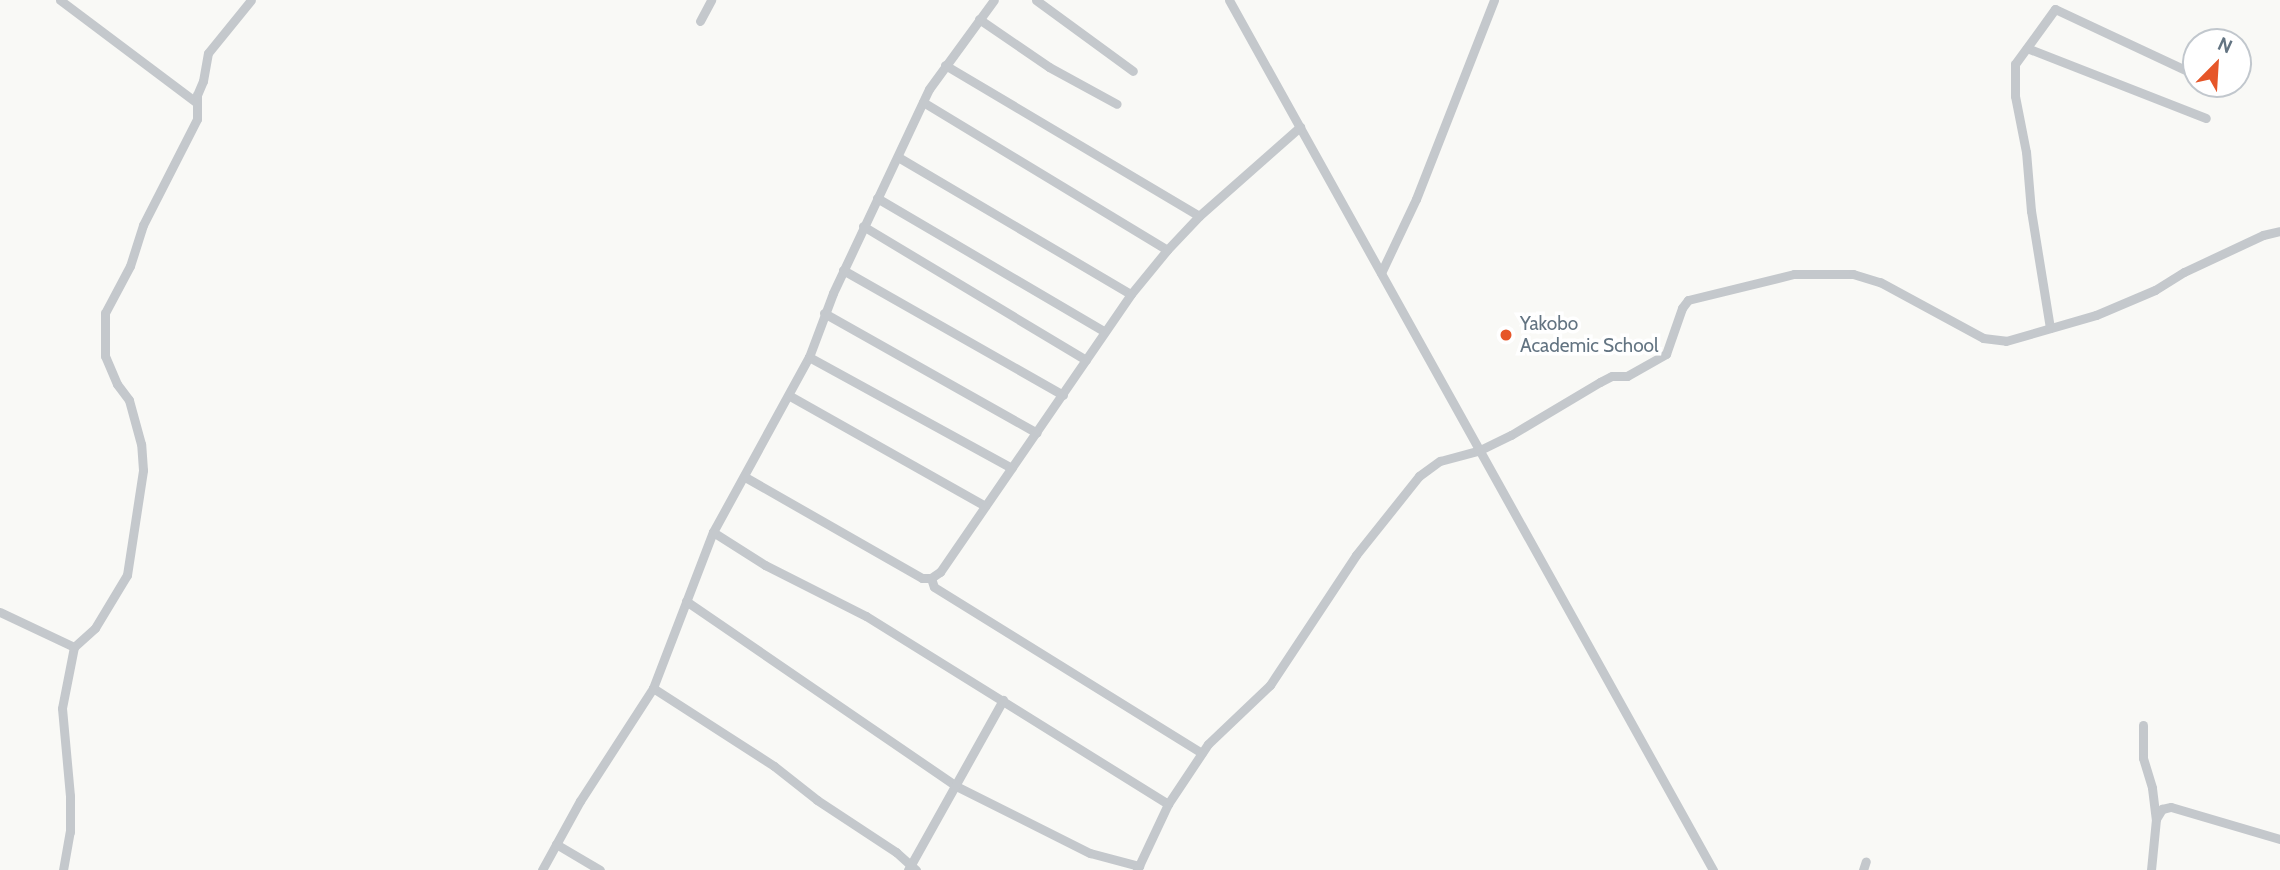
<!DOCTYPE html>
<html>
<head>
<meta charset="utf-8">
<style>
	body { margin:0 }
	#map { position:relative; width:2280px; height:870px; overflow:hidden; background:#f9f9f6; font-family:Cabin,sans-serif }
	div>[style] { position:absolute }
	.minor>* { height:9px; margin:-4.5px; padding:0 4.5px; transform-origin:4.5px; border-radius:4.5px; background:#c4c8cc }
	.dots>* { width:19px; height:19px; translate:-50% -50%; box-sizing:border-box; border:4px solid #fff; border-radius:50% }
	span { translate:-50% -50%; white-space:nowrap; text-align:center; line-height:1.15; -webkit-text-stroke:7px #fff; paint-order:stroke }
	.poi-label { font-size:19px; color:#637482 }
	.left { translate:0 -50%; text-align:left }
	.north { position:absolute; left:2182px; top:28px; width:70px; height:70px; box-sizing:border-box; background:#fff; border:2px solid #c1c7cd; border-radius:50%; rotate:24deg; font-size:19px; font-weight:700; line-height:28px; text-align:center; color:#637482 }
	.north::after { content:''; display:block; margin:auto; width:24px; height:32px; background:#e65629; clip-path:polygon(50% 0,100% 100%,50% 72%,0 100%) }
</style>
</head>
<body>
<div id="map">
	<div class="minor">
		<i style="left:60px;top:0;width:170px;rotate:36.9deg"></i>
		<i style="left:1036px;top:0;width:120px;rotate:36.2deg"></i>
		<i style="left:1229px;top:0;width:996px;rotate:60.91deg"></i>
		<i style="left:979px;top:19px;width:85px;rotate:34.4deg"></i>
		<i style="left:1049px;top:67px;width:77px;rotate:28.6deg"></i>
		<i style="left:700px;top:21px;width:24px;rotate:-62deg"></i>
		<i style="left:2027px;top:48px;width:192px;rotate:21.4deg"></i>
		<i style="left:945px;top:65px;width:295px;rotate:30.7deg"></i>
		<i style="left:923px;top:102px;width:285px;rotate:31.2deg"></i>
		<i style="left:898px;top:157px;width:270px;rotate:30.5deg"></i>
		<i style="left:877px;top:198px;width:264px;rotate:30.4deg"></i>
		<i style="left:863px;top:226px;width:260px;rotate:31deg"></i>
		<i style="left:843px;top:270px;width:253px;rotate:29.6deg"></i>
		<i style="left:1381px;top:273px;width:82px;rotate:-64.7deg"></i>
		<i style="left:1416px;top:199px;width:214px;rotate:-68.6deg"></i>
		<i style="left:824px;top:313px;width:244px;rotate:29.4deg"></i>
		<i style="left:2050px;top:328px;width:119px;rotate:-99.2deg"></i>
		<i style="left:2031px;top:211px;width:59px;rotate:-94.8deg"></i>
		<i style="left:2026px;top:152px;width:57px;rotate:-101.1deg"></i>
		<i style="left:2015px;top:96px;width:32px;rotate:-90deg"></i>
		<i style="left:2015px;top:64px;width:68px;rotate:-54deg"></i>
		<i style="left:2055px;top:9px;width:156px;rotate:25.1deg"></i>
		<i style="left:809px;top:357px;width:231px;rotate:28.7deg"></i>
		<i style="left:790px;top:396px;width:224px;rotate:29.4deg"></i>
		<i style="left:745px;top:477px;width:204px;rotate:29.7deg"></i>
		<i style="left:922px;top:578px;width:9px"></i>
		<i style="left:931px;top:578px;width:11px;rotate:-34deg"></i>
		<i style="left:940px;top:572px;width:337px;rotate:-55.5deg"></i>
		<i style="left:1131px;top:294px;width:57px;rotate:-50.7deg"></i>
		<i style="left:1167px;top:250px;width:47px;rotate:-46.7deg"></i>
		<i style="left:1199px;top:216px;width:135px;rotate:-41.4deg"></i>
		<i style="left:713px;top:532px;width:62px;rotate:32.4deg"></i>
		<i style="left:765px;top:565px;width:113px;rotate:26.8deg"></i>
		<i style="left:866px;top:616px;width:356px;rotate:31.9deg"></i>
		<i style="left:931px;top:578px;width:9px;rotate:72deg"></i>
		<i style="left:934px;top:587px;width:315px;rotate:31.8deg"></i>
		<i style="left:686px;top:601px;width:327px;rotate:34.4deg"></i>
		<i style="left:956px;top:786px;width:150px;rotate:26.6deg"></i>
		<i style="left:1090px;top:853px;width:51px;rotate:14.9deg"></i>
		<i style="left:0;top:612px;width:82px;rotate:25.3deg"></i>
		<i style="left:653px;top:688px;width:144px;rotate:32.8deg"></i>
		<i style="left:774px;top:766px;width:55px;rotate:38.3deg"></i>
		<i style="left:817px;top:800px;width:95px;rotate:33.4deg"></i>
		<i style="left:896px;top:852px;width:27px;rotate:42deg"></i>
		<i style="left:2143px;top:725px;width:33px;rotate:90deg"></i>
		<i style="left:2143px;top:758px;width:31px;rotate:73deg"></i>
		<i style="left:2152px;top:788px;width:31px;rotate:83deg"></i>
		<i style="left:2156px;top:819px;width:51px;rotate:95.6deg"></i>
		<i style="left:2156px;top:819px;width:12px;rotate:-59deg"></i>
		<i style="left:2162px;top:809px;width:9px;rotate:-13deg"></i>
		<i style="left:2171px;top:807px;width:114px;rotate:16.4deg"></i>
		<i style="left:556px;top:844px;width:51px;rotate:30.6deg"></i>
		<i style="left:63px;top:870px;width:39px;rotate:-80deg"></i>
		<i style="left:70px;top:832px;width:36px;rotate:-90deg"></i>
		<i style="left:70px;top:796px;width:88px;rotate:-95.2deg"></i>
		<i style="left:62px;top:708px;width:62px;rotate:-78.9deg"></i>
		<i style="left:74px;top:647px;width:28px;rotate:-42deg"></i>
		<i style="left:95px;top:628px;width:62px;rotate:-58.9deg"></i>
		<i style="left:127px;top:575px;width:106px;rotate:-81.3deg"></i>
		<i style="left:143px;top:470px;width:26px;rotate:-94deg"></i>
		<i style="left:141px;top:444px;width:46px;rotate:-105.3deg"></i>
		<i style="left:129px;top:400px;width:20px;rotate:-127deg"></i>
		<i style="left:117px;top:384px;width:30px;rotate:-113deg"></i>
		<i style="left:105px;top:356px;width:43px;rotate:-90deg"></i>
		<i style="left:105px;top:313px;width:53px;rotate:-62deg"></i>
		<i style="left:130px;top:266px;width:43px;rotate:-72.4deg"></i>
		<i style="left:143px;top:225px;width:119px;rotate:-63deg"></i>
		<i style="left:197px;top:119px;width:24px;rotate:-90deg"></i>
		<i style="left:197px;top:95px;width:15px;rotate:-67deg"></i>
		<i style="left:203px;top:81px;width:28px;rotate:-80deg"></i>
		<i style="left:208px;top:53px;width:68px;rotate:-50.9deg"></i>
		<i style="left:542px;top:870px;width:79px;rotate:-61.2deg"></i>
		<i style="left:580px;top:801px;width:135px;rotate:-57.1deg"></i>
		<i style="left:653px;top:688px;width:167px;rotate:-69deg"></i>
		<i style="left:713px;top:532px;width:200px;rotate:-61.3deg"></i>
		<i style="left:809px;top:357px;width:68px;rotate:-69.4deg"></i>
		<i style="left:833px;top:293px;width:225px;rotate:-64.8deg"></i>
		<i style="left:929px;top:89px;width:110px;rotate:-53.9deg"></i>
		<i style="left:908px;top:870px;width:195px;rotate:-60.8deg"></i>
		<i style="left:1137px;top:870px;width:73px;rotate:-64.8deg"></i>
		<i style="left:1168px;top:804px;width:72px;rotate:-56.3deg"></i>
		<i style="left:1208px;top:744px;width:86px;rotate:-43.6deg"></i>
		<i style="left:1270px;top:685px;width:156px;rotate:-56.5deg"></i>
		<i style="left:1356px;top:555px;width:101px;rotate:-51.4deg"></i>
		<i style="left:1419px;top:476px;width:26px;rotate:-36deg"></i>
		<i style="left:1440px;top:461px;width:39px;rotate:-15deg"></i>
		<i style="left:1478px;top:451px;width:37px;rotate:-26deg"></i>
		<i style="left:1511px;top:435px;width:104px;rotate:-30.8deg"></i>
		<i style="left:1600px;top:382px;width:13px;rotate:-27deg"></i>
		<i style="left:1612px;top:376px;width:15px"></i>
		<i style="left:1627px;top:376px;width:45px;rotate:-29.4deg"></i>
		<i style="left:1666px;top:354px;width:49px;rotate:-70.8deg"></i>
		<i style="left:1682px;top:308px;width:10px;rotate:-53deg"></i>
		<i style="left:1688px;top:300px;width:109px;rotate:-13.8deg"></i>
		<i style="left:1794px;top:274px;width:59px"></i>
		<i style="left:1853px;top:274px;width:28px;rotate:17deg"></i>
		<i style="left:1880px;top:282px;width:117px;rotate:28.5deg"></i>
		<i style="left:1983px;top:338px;width:23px;rotate:7deg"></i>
		<i style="left:2006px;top:341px;width:94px;rotate:-16.1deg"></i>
		<i style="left:2096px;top:315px;width:64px;rotate:-23deg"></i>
		<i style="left:2155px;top:290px;width:34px;rotate:-32deg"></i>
		<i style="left:2184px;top:272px;width:87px;rotate:-25.1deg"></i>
		<i style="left:2263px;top:235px;width:17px;rotate:-13deg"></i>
		<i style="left:1863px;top:870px;width:9px;rotate:-72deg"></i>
	</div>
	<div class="dots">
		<i style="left:1506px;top:335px;background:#e65629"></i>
	</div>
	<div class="poi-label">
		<span class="left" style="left:1520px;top:335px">Yakobo<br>Academic School</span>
	</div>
	<div class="north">N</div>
</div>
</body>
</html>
